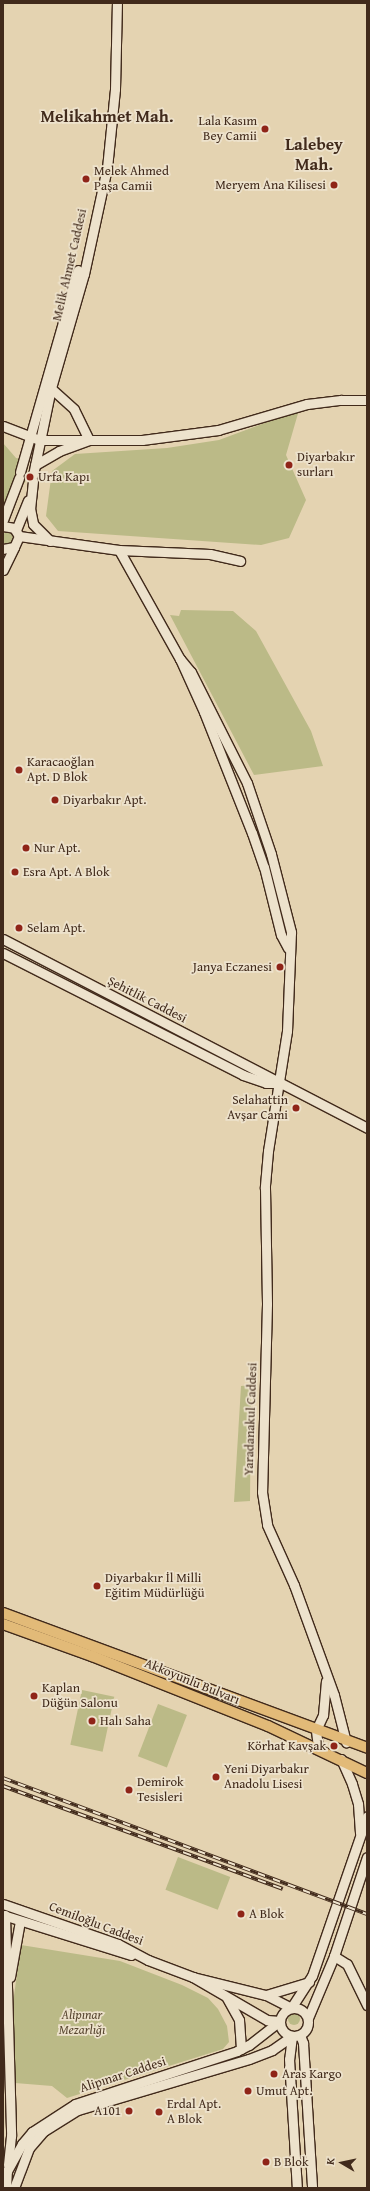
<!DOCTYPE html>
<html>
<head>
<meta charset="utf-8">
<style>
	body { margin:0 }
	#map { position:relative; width:370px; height:2191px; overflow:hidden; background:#e4d3b1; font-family:"Gentium Book Plus",serif }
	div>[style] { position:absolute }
	.green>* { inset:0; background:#bbba87; transform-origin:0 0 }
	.round { border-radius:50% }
	.roads { filter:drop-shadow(1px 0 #412a1b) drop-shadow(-1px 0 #412a1b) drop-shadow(0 1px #412a1b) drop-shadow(0 -1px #412a1b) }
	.secondary>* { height:9px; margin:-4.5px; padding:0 4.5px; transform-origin:4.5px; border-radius:4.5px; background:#ede2cc }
	.secondary>.ring { margin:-4.5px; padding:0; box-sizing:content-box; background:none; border:9px solid #ede2cc; border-radius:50% }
	.primary>* { height:10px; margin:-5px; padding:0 5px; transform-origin:5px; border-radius:5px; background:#e2ba78 }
	.rail>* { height:4px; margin-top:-2px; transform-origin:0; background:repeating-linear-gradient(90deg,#ede2cc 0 8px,#412a1b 0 16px); box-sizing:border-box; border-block:1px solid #412a1b }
	.dots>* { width:11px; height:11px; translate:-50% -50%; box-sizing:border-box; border:2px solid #ede2cc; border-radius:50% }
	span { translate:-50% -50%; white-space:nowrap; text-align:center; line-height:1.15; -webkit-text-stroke:3.5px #ede2cc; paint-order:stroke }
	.poi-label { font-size:13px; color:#412a1b }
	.right { translate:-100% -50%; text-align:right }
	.left { translate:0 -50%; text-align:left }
	.street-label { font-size:13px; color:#412a1b }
	.park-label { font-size:13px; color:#594731; font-style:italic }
	.district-label { font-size:17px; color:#412a1b; font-weight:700 }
	.frame { position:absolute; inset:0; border:4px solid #412a1b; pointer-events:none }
	.north { position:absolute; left:322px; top:2143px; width:40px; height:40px; -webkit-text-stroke:3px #ede2cc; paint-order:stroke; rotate:279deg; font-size:11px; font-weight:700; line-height:16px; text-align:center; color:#412a1b }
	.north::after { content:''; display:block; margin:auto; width:14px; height:18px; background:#412a1b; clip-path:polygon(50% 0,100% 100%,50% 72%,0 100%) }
</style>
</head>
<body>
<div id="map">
	<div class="green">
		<i style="clip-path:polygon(299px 410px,286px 455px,306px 500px,289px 538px,261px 545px,58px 531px,46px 516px,52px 471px,75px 454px,167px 448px,219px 440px)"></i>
		<i style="clip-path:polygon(3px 443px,16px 458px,29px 461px,25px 483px,21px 483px,3px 506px)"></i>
		<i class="round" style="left:2px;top:532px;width:12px;height:12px"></i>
		<i style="clip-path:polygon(181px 610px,233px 611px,256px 631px,311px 731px,323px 766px,254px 775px,170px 615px,179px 616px)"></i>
		<i style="clip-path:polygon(251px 1385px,250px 1501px,234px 1502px,241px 1386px)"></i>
		<i style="left:82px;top:1690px;width:33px;height:56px;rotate:12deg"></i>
		<i style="left:158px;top:1704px;width:31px;height:56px;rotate:21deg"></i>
		<i style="left:178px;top:1857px;width:56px;height:35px;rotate:21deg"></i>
		<i style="clip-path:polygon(21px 1945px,120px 1961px,182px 1985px,208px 1998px,218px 2009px,227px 2026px,229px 2042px,223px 2049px,67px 2098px,52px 2086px,15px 2083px,13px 2003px)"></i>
		<i class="round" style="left:288px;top:2013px;width:12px;height:12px"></i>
	</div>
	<div class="roads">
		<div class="secondary">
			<i style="left:3px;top:426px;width:39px;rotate:21deg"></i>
			<i style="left:39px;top:440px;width:103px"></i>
			<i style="left:142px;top:440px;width:77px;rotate:-7.5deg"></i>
			<i style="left:218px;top:430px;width:93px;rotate:-16.3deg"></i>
			<i style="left:307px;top:404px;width:34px;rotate:-7deg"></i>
			<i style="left:341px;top:400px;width:26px"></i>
			<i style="left:35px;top:465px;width:28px;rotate:-30deg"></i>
			<i style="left:59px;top:451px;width:32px;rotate:-20deg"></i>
			<i style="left:89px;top:440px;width:34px;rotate:-116deg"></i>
			<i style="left:74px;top:409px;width:31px;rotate:-138deg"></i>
			<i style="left:20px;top:472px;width:210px;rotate:-74deg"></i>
			<i style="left:33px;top:475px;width:89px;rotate:-78.3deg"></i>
			<i style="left:51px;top:388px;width:119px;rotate:-73.9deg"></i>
			<i style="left:84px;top:274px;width:108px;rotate:-77.8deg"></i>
			<i style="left:107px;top:168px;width:79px;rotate:-84.2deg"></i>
			<i style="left:115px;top:89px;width:86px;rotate:-88.7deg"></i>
			<i style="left:33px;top:481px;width:27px;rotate:96deg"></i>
			<i style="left:30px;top:508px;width:16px;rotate:79deg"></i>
			<i style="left:33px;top:524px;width:24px;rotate:45deg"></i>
			<i style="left:3px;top:520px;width:45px;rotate:-69.1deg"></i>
			<i style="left:3px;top:526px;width:11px;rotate:10deg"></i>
			<i style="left:14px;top:528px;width:9px;rotate:58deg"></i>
			<i style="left:19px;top:536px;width:12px;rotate:114deg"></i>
			<i style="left:14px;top:547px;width:11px;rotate:170deg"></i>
			<i style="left:16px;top:530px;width:32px;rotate:-68deg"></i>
			<i style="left:19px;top:536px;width:101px;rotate:8deg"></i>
			<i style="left:119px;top:550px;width:91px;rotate:2.5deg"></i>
			<i style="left:210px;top:554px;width:31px;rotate:13deg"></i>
			<i style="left:119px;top:550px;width:125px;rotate:60.8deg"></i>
			<i style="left:180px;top:659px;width:58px;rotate:65.6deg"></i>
			<i style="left:204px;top:712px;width:130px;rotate:68.4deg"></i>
			<i style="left:252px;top:833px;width:36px;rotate:71deg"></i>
			<i style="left:264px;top:867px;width:70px;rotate:76deg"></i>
			<i style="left:281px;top:935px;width:15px;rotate:62deg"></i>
			<i style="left:3px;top:570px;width:25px;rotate:-64deg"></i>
			<i style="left:180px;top:659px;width:17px;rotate:50deg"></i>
			<i style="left:191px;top:672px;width:124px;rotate:63.2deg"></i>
			<i style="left:247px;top:783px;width:75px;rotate:71.3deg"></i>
			<i style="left:271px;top:854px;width:81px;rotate:75.6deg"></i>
			<i style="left:291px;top:932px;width:99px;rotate:92.3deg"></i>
			<i style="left:287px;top:1031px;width:121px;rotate:99deg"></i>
			<i style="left:268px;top:1151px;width:37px;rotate:95deg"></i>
			<i style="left:265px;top:1188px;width:116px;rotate:89deg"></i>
			<i style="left:267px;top:1304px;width:188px;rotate:91.5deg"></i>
			<i style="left:262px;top:1492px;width:33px;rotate:81deg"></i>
			<i style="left:267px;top:1525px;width:66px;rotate:65.8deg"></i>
			<i style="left:294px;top:1585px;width:117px;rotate:70deg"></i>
			<i style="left:334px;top:1695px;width:49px;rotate:75.7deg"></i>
			<i style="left:3px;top:939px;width:410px;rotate:27.4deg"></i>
			<i style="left:3px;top:953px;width:269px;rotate:26.9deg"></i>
			<i style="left:243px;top:1075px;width:24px;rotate:19deg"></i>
			<i style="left:266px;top:1083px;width:12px"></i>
			<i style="left:318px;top:1747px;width:17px;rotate:-97deg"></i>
			<i style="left:316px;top:1730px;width:17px;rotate:-65deg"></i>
			<i style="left:323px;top:1715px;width:34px;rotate:-85deg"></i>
			<i style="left:341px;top:1759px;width:27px;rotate:66deg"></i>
			<i style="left:352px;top:1784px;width:21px;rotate:73deg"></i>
			<i style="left:358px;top:1804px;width:29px;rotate:86deg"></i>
			<i style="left:3px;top:1904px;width:122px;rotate:19.2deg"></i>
			<i style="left:118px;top:1944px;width:34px;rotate:28deg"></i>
			<i style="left:148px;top:1960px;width:48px;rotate:20.7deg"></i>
			<i style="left:193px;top:1977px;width:86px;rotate:30.2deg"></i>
			<i style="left:267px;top:2020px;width:13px;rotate:4deg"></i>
			<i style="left:3px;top:1915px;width:134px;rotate:17.4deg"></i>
			<i style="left:5px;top:1915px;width:221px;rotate:88.4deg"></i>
			<i style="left:11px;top:2136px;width:29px;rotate:96deg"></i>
			<i style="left:334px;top:1956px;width:15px;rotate:32deg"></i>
			<i style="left:347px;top:1964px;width:46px;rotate:64deg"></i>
			<i style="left:10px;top:1977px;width:57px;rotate:-79.9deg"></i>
			<i style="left:193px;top:1977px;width:75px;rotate:13.9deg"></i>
			<i style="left:266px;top:1995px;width:28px;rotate:27deg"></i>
			<i style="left:291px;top:2008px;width:38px;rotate:-57deg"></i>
			<i style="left:312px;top:1976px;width:169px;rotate:-71deg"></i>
			<i style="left:266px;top:1995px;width:45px;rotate:-16.8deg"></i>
			<i style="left:227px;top:1998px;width:25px;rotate:61deg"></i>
			<i style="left:239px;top:2020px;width:29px;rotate:86deg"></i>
			<i class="ring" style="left:280px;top:2008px;width:19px;height:19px"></i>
			<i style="left:308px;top:2018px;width:67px;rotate:-67.2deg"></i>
			<i style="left:334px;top:1956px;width:104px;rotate:-71.6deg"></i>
			<i style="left:300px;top:2035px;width:9px;rotate:69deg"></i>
			<i style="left:303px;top:2043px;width:145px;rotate:86.4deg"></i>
			<i style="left:292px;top:2036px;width:23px;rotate:97deg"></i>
			<i style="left:289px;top:2059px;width:129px;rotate:86.5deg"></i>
			<i style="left:6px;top:2188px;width:17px;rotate:-87deg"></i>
			<i style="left:7px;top:2171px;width:31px;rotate:-61deg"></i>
			<i style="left:22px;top:2144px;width:16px;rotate:-50deg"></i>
			<i style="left:32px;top:2132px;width:51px;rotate:-33.1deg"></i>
			<i style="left:75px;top:2104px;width:170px;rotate:-18.1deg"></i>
			<i style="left:237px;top:2051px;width:13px;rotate:-27deg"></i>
			<i style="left:249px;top:2045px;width:39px;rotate:-38deg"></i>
			<i style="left:14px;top:2188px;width:43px;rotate:-69.4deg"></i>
			<i style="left:29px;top:2148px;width:23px;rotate:-49deg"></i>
			<i style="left:44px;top:2131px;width:40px;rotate:-32deg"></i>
			<i style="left:78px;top:2110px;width:178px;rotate:-16.6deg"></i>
			<i style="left:249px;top:2059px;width:25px;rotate:-21deg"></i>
			<i style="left:272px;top:2050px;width:24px;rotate:-35deg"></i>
		</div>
		<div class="primary">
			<i style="left:3px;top:1613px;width:388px;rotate:20.3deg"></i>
			<i style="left:3px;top:1624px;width:95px;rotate:19.8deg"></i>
			<i style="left:92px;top:1656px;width:189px;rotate:21.7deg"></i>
			<i style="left:268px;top:1726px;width:110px;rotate:25.4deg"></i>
		</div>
	</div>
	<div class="rail">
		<i style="left:3px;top:1778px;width:389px;rotate:20.5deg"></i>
		<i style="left:3px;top:1786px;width:298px;rotate:20.2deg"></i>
	</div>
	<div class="dots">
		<i style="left:265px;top:129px;background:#8f2418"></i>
		<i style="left:86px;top:179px;background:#8f2418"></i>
		<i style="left:334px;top:185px;background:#8f2418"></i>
		<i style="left:289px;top:465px;background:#8f2418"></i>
		<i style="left:30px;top:477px;background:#8f2418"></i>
		<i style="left:19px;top:770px;background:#8f2418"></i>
		<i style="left:55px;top:800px;background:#8f2418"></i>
		<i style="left:26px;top:848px;background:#8f2418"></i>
		<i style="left:15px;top:872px;background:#8f2418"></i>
		<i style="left:19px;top:928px;background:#8f2418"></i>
		<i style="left:280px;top:967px;background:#8f2418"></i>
		<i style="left:296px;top:1108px;background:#8f2418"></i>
		<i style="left:97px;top:1586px;background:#8f2418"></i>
		<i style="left:34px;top:1696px;background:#8f2418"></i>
		<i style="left:92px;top:1721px;background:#8f2418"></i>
		<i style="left:334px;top:1746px;background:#8f2418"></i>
		<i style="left:216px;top:1777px;background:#8f2418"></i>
		<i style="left:129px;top:1790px;background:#8f2418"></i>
		<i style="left:241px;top:1914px;background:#8f2418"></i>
		<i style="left:274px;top:2074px;background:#8f2418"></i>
		<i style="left:248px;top:2091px;background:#8f2418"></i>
		<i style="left:129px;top:2111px;background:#8f2418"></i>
		<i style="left:159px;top:2112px;background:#8f2418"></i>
		<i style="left:266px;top:2162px;background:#8f2418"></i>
	</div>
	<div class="poi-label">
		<span class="right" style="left:257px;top:129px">Lala Kasım<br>Bey Camii</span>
		<span class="left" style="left:94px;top:179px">Melek Ahmed<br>Paşa Camii</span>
		<span class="right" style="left:326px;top:185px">Meryem Ana Kilisesi</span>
		<span class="left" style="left:297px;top:465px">Diyarbakır<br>surları</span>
		<span class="left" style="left:38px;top:477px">Urfa Kapı</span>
		<span class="left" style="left:27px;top:770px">Karacaoğlan<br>Apt. D Blok</span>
		<span class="left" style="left:63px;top:800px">Diyarbakır Apt.</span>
		<span class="left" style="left:34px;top:848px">Nur Apt.</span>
		<span class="left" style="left:23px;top:872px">Esra Apt. A Blok</span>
		<span class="left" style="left:27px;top:928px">Selam Apt.</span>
		<span class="right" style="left:272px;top:967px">Janya Eczanesi</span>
		<span class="right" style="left:288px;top:1108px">Selahattin<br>Avşar Cami</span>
		<span class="left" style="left:105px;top:1586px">Diyarbakır İl Milli<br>Eğitim Müdürlüğü</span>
		<span class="left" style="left:42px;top:1696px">Kaplan<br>Düğün Salonu</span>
		<span class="left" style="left:100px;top:1721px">Halı Saha</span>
		<span class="right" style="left:326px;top:1746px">Körhat Kavşak</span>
		<span class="left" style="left:224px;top:1777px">Yeni Diyarbakır<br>Anadolu Lisesi</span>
		<span class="left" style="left:137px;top:1790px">Demirok<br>Tesisleri</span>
		<span class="left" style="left:249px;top:1914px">A Blok</span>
		<span class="left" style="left:282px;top:2074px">Aras Kargo</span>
		<span class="left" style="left:256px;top:2091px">Umut Apt.</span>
		<span class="left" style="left:167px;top:2112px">Erdal Apt.<br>A Blok</span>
		<span class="right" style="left:121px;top:2111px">A101</span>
		<span class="left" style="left:274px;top:2162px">B Blok</span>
	</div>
	<div class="street-label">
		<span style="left:70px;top:265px;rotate:-77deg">Melik Ahmet Caddesi</span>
		<span style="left:147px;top:1000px;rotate:27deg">Şehitlik Caddesi</span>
		<span style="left:251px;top:1419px;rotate:-88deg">Yaradanakul Caddesi</span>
		<span style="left:192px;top:1682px;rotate:22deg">Akkoyunlu Bulvarı</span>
		<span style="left:96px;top:1924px;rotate:21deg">Cemiloğlu Caddesi</span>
		<span style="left:123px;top:2075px;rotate:-18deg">Alipınar Caddesi</span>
	</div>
	<div class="park-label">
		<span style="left:82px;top:2023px">Alipınar<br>Mezarlığı</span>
	</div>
	<div class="district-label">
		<span style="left:107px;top:116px">Melikahmet Mah.</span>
		<span style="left:314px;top:154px">Lalebey<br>Mah.</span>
	</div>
	<div class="frame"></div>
	<div class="north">K</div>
</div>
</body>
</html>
